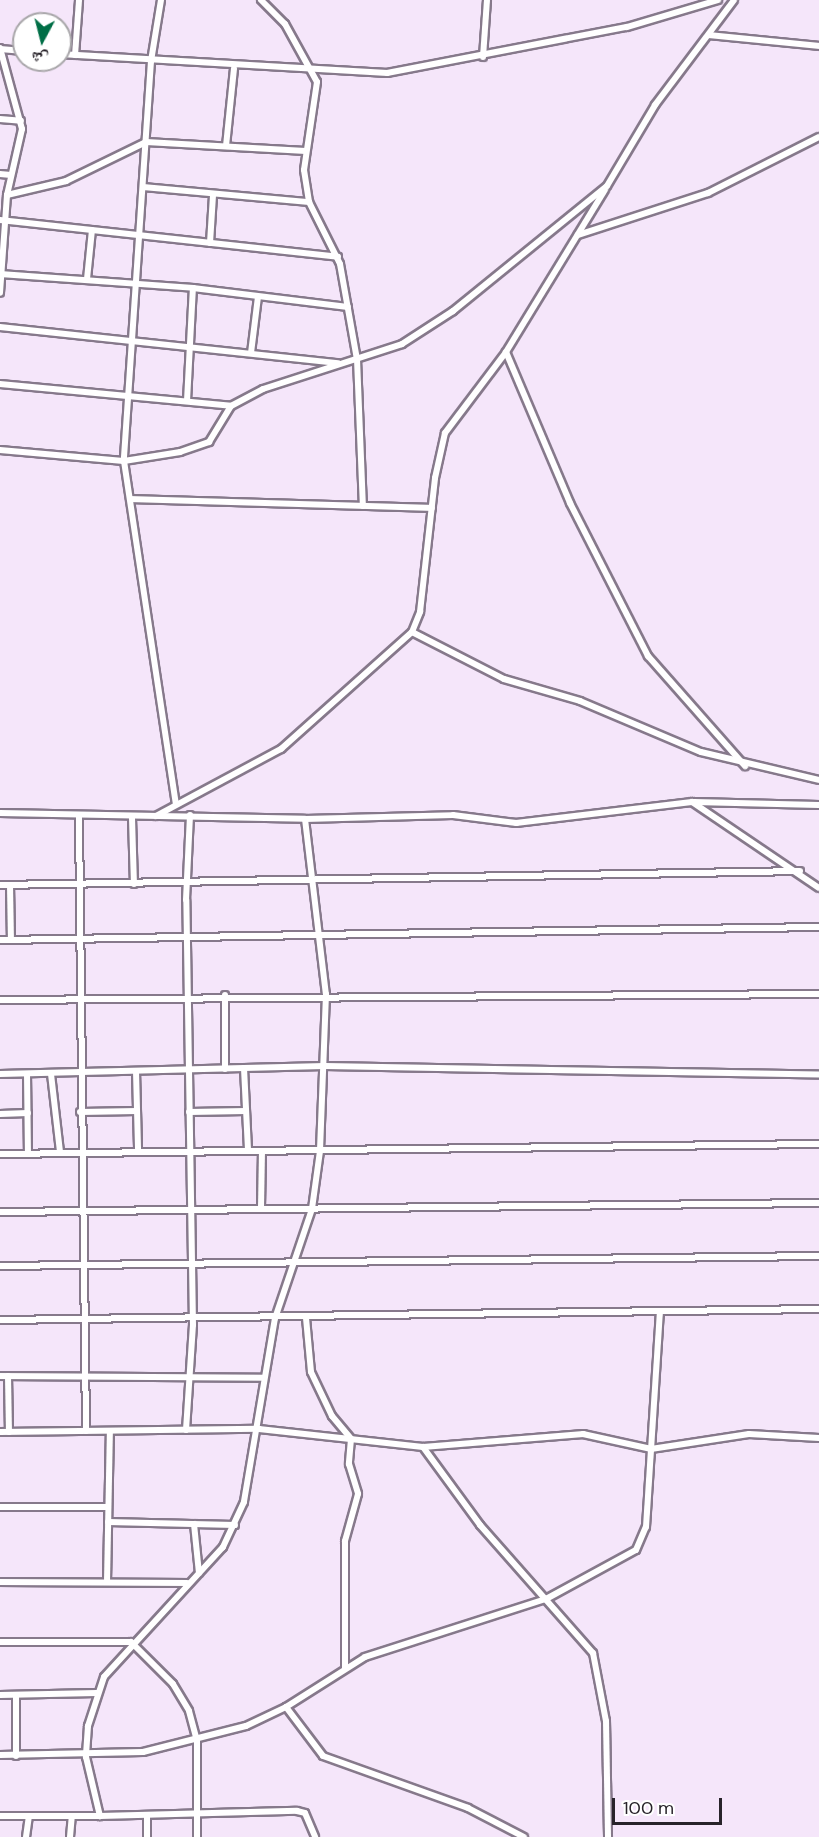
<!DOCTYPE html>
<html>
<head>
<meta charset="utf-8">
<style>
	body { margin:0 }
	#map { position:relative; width:819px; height:1837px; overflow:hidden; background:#f5e6fa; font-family:"DM Sans","Noto Naskh Arabic",sans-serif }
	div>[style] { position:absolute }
	.roads { filter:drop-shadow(2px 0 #86798b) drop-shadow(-2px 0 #86798b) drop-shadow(0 2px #86798b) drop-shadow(0 -2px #86798b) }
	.minor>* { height:6px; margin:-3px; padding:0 3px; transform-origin:3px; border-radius:3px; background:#fff }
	span { translate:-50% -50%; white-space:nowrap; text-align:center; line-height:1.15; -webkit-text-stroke:4.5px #fff; paint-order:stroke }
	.north { position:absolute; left:12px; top:12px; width:60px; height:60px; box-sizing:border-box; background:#fff; border:2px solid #a9a7aa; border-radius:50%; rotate:187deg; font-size:16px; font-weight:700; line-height:24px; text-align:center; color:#28232a }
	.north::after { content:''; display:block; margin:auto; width:21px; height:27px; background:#006e46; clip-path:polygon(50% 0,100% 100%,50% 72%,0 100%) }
	.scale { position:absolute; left:612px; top:1798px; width:110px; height:27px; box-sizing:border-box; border:3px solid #28232a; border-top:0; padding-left:8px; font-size:18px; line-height:21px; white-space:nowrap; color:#28232a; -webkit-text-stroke:4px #fff; paint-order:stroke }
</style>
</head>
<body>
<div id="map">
	<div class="roads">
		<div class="minor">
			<i style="left:161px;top:0;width:62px;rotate:99.3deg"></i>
			<i style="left:151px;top:61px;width:401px;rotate:93.9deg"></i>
			<i style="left:124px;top:461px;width:346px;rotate:81.4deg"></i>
			<i style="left:261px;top:0;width:34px;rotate:45deg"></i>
			<i style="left:285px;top:24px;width:66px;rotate:61.1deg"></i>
			<i style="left:317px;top:82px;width:89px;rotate:98.4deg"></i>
			<i style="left:304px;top:170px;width:32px;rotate:81deg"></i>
			<i style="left:309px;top:202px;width:69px;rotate:63.4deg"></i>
			<i style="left:340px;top:264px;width:97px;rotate:79.9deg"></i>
			<i style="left:357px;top:359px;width:147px;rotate:87.7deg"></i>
			<i style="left:709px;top:35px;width:111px;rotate:5.7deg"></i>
			<i style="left:0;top:48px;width:84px;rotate:74.8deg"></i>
			<i style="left:22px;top:129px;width:68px;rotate:102.8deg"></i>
			<i style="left:7px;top:195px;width:98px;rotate:94.1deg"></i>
			<i style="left:0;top:49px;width:24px;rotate:5deg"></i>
			<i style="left:60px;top:54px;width:328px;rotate:3.3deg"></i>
			<i style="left:387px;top:73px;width:244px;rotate:-10.9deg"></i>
			<i style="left:627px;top:27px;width:95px;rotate:-16.5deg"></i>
			<i style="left:75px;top:55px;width:55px;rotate:-85.8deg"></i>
			<i style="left:483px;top:57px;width:57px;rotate:-86deg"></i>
			<i style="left:0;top:119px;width:21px;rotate:5deg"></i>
			<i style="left:226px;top:146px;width:78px;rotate:-84.1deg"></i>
			<i style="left:0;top:174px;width:11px;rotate:5deg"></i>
			<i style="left:143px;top:187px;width:167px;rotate:5.2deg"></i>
			<i style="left:7px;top:195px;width:61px;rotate:-13.3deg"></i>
			<i style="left:66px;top:181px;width:89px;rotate:-26deg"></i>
			<i style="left:146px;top:142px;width:160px;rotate:3.2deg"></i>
			<i style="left:0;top:220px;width:340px;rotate:6.2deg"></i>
			<i style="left:578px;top:235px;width:137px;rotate:-17.9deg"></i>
			<i style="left:708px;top:193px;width:124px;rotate:-26.8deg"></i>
			<i style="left:210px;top:243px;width:48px;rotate:-86.4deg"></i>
			<i style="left:0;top:274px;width:194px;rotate:4.1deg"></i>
			<i style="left:193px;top:288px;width:156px;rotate:7deg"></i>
			<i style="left:87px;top:279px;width:49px;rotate:-84.2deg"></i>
			<i style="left:0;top:327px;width:340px;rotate:6.1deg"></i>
			<i style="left:506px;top:352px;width:164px;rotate:67deg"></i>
			<i style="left:570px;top:503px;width:172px;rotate:63deg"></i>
			<i style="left:648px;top:656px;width:147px;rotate:48.6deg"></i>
			<i style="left:251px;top:353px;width:56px;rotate:-82.9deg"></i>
			<i style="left:0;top:384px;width:232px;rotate:5.4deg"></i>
			<i style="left:187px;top:401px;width:113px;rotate:-87deg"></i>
			<i style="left:0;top:450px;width:124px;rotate:5.1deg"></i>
			<i style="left:124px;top:461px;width:57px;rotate:-9.1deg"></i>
			<i style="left:180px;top:452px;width:31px;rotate:-19deg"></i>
			<i style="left:209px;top:442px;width:42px;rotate:-58.6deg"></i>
			<i style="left:231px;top:406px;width:36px;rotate:-28deg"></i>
			<i style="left:263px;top:389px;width:146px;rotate:-17.9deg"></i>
			<i style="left:402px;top:344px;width:61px;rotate:-32.9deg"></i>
			<i style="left:453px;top:311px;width:198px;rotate:-39.1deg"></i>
			<i style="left:607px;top:186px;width:94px;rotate:-59.3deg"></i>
			<i style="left:655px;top:105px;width:131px;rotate:-53deg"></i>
			<i style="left:132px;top:499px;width:300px;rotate:1.7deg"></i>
			<i style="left:412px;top:632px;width:103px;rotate:27.1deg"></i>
			<i style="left:504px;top:679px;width:79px;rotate:16.1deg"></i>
			<i style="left:580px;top:701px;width:131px;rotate:22.9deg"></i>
			<i style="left:701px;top:752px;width:121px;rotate:13.3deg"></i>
			<i style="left:694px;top:802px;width:125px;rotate:1.4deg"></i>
			<i style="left:0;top:813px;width:305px;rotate:1.1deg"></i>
			<i style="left:305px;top:819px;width:148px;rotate:-1.5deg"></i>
			<i style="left:453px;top:815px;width:64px;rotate:7.2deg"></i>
			<i style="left:516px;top:823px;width:177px;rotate:-6.8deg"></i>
			<i style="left:692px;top:802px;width:153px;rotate:34.1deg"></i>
			<i style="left:79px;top:816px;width:615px;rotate:89.35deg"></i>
			<i style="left:156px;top:816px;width:142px;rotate:-28.2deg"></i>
			<i style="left:281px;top:749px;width:176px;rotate:-41.8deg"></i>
			<i style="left:412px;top:632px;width:22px;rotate:-68deg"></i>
			<i style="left:420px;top:612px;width:135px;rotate:-83.6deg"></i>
			<i style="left:435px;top:478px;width:46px;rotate:-77.5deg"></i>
			<i style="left:445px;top:433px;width:101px;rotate:-53deg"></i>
			<i style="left:506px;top:352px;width:190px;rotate:-58.6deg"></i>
			<i style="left:132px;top:818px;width:66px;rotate:88.3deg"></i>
			<i style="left:305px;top:819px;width:176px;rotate:83.2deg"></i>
			<i style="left:326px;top:994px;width:157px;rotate:92.2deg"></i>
			<i style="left:320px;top:1151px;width:59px;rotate:97.9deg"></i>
			<i style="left:312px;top:1209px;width:115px;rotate:108.7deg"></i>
			<i style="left:275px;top:1318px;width:187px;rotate:99.6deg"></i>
			<i style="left:244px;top:1502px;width:50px;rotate:115deg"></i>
			<i style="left:223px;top:1547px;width:176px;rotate:132.5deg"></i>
			<i style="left:104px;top:1677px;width:52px;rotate:108.1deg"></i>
			<i style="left:88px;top:1726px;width:31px;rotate:94deg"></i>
			<i style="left:86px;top:1757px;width:61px;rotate:76.7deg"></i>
			<i style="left:100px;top:1816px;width:197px;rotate:-1.5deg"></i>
			<i style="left:297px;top:1811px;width:8px;rotate:14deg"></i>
			<i style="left:305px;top:1813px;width:26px;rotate:67deg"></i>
			<i style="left:0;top:885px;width:800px;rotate:-1deg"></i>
			<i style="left:10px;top:885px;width:55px;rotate:89deg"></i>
			<i style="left:0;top:940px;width:819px;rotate:-0.91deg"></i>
			<i style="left:225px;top:995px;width:74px;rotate:90deg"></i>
			<i style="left:0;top:1000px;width:819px;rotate:-0.42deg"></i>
			<i style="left:244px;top:1068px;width:82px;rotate:87.2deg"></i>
			<i style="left:136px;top:1071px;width:79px;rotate:88.5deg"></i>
			<i style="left:0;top:1074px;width:325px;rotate:-1.4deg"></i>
			<i style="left:325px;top:1066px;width:494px;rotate:1deg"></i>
			<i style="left:27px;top:1074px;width:79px;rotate:89.3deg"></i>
			<i style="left:51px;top:1074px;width:79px;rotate:83.4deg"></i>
			<i style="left:80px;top:1112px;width:57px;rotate:-1deg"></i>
			<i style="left:189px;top:1112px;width:57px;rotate:-1deg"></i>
			<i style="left:0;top:1114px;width:28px;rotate:-2deg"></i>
			<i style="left:0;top:1154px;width:819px;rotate:-0.7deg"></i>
			<i style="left:261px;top:1208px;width:57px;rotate:-89deg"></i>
			<i style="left:0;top:1212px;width:819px;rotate:-0.63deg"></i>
			<i style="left:0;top:1266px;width:819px;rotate:-0.7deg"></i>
			<i style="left:306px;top:1318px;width:54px;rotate:84.7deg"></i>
			<i style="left:311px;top:1372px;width:49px;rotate:64.5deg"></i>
			<i style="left:332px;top:1416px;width:30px;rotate:50deg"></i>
			<i style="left:351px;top:1439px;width:25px;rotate:95deg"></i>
			<i style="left:349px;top:1464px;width:31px;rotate:73deg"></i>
			<i style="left:358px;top:1494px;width:49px;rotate:105.5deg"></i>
			<i style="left:345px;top:1541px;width:127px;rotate:90deg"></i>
			<i style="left:0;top:1320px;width:819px;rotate:-0.77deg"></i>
			<i style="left:0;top:1376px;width:263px;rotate:0.4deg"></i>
			<i style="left:8px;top:1376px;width:56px;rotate:89deg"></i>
			<i style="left:186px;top:1430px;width:105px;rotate:-86.2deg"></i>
			<i style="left:193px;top:1325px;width:425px;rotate:-90.9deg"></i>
			<i style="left:186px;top:900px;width:85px;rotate:-87.3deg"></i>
			<i style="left:0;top:1432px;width:259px;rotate:-0.7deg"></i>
			<i style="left:259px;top:1429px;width:165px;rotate:6.3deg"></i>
			<i style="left:423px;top:1447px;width:97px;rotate:53.8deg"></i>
			<i style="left:480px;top:1525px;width:171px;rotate:48.6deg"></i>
			<i style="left:593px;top:1653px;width:69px;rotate:79.2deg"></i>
			<i style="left:606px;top:1721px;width:116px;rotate:89deg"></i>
			<i style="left:423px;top:1447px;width:161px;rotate:-4.6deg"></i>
			<i style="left:583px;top:1434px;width:70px;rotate:12.4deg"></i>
			<i style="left:651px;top:1449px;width:99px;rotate:-8.7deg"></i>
			<i style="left:749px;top:1434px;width:70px;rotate:3.3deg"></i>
			<i style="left:0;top:1507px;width:108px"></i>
			<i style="left:108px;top:1522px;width:127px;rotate:1.4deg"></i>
			<i style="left:194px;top:1524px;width:49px;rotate:84.2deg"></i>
			<i style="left:0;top:1582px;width:187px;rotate:0.3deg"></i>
			<i style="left:107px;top:1582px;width:151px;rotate:-88.9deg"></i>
			<i style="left:0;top:1642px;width:131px"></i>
			<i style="left:131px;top:1642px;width:59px;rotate:45deg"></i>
			<i style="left:173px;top:1684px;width:31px;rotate:59deg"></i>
			<i style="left:189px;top:1711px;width:30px;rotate:75deg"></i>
			<i style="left:197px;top:1740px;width:97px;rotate:90deg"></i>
			<i style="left:0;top:1695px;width:97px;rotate:-1.2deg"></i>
			<i style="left:16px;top:1695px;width:61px;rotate:90deg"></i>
			<i style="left:286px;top:1707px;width:61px;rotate:52.9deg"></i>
			<i style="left:323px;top:1756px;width:154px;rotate:19.7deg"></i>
			<i style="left:468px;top:1808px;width:63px;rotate:27.4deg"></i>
			<i style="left:0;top:1755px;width:143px;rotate:-1.2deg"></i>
			<i style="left:143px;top:1752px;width:106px;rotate:-14.2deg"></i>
			<i style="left:246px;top:1726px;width:44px;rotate:-25.4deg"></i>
			<i style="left:286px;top:1707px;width:93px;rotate:-32.3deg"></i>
			<i style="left:365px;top:1657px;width:190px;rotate:-17.8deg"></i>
			<i style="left:546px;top:1599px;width:102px;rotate:-28.6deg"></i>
			<i style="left:636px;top:1550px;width:25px;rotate:-67deg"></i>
			<i style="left:646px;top:1527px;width:214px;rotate:-86.3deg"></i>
			<i style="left:0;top:1816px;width:100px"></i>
			<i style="left:147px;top:1816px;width:21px;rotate:90deg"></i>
			<i style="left:26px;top:1837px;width:21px;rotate:-82deg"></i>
			<i style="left:70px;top:1837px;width:21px;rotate:-85deg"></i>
		</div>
	</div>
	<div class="north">ش</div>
	<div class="scale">100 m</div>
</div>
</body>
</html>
